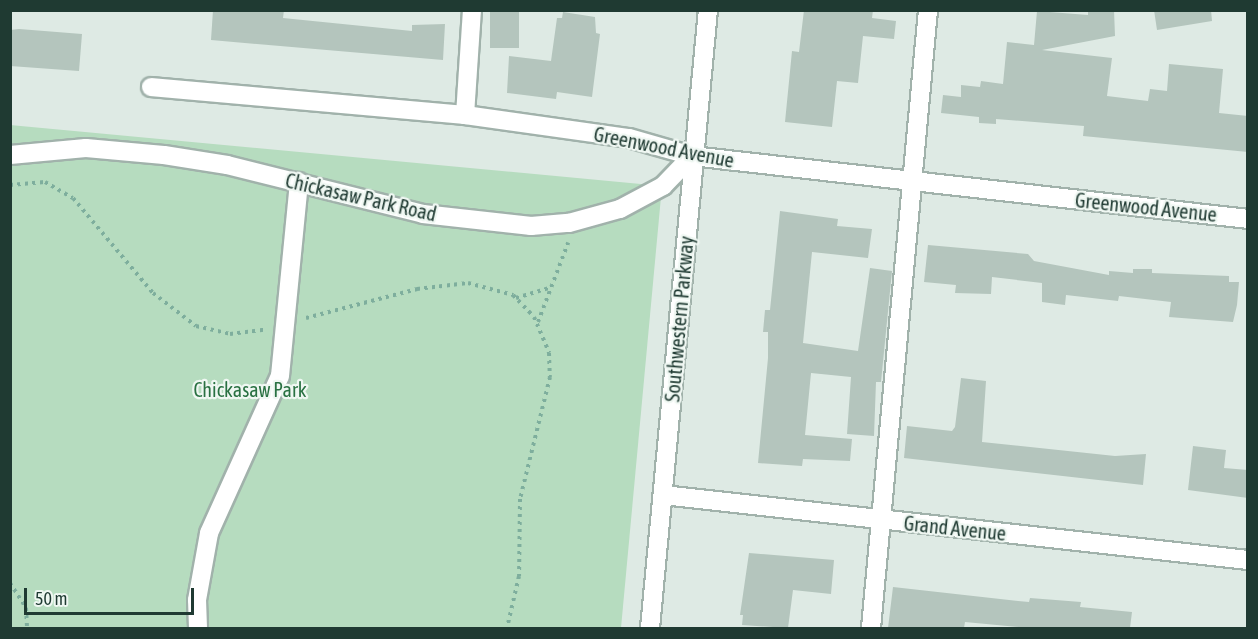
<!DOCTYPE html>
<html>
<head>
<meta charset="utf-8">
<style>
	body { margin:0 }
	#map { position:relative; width:1258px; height:639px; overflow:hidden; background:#deeae4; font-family:"Asap Condensed",sans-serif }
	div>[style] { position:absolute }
	.green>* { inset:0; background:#b6dcbf }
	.building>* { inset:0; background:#b4c5bd; transform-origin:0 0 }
	.path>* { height:4px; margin-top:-2px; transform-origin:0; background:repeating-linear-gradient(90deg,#7eae9d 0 3px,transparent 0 7.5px) }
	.roads { filter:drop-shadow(2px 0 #a1b2ab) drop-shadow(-2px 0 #a1b2ab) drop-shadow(0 2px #a1b2ab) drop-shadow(0 -2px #a1b2ab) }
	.minor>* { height:18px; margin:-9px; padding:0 9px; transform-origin:9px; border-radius:9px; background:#fff }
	span { translate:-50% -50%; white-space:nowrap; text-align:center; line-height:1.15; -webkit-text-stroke:4.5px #eff7f2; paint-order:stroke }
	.street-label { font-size:20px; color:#1f3a32 }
	.park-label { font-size:20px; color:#297142 }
	.frame { position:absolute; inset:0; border:12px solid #1f3a32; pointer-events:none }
	.scale { position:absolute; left:24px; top:588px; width:170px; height:27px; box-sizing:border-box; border:3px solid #1f3a32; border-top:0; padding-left:8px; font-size:18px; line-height:21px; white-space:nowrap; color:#1f3a32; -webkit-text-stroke:4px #eff7f2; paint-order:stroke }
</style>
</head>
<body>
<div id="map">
	<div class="green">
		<i style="clip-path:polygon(10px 125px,662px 186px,621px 628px,11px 628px)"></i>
	</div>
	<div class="building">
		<i style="clip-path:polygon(213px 10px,284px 10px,283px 18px,412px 31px,412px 25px,445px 24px,443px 60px,211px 40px)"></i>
		<i style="left:490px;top:10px;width:29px;height:38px"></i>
		<i style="clip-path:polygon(804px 10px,873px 10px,872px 18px,896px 21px,894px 39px,863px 36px,858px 83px,837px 81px,832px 127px,785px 122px,792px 51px,799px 52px)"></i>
		<i style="clip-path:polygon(1088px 10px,1114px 10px,1115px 36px,1042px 50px,1112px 58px,1107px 96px,1148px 101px,1150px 89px,1167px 91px,1169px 64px,1223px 69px,1219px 113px,1248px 116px,1248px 152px,1083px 136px,1084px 126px,996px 119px,996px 124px,979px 123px,979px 117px,941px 113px,943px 95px,961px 97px,961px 85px,980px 87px,981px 81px,1003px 84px,1007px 42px,1034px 45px,1037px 11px,1088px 15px)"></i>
		<i style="clip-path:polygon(1154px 10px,1211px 10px,1212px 21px,1157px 30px)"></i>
		<i style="clip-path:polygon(563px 12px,595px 17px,596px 33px,600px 34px,592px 97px,557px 92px,556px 99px,507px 93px,509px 56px,551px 61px,557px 18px,562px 18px)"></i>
		<i style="clip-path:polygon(19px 29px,82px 34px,79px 71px,10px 66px,10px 30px)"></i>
		<i style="clip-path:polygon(780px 211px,838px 219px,837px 226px,872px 229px,868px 258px,812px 252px,803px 343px,858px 351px,870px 268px,892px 271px,881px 382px,876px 382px,874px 436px,847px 434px,851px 377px,811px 373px,805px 435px,852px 439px,850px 461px,803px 459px,802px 466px,758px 463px,768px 358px,768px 332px,763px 332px,765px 310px,770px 310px)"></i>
		<i style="clip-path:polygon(928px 245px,1028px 254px,1034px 261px,1109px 275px,1109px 271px,1133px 273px,1133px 269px,1152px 269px,1152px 273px,1229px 276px,1229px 282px,1239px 282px,1237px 305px,1233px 322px,1169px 317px,1171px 302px,1119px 296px,1118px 301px,1066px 295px,1065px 305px,1042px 302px,1042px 283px,992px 277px,991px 294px,955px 293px,956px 285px,924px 282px)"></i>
		<i style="clip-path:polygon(961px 378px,986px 381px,982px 442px,1115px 456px,1146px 454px,1143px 485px,904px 458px,907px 426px,952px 431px,955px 427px)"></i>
		<i style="clip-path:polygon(1193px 446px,1226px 450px,1224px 468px,1248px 470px,1248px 498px,1188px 490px)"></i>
		<i style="clip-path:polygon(749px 553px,834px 560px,831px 594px,793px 590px,788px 628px,742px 625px,743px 615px,740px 615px)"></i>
		<i style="clip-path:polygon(893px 587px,1018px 601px,1029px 602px,1030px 598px,1081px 602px,1080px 607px,1132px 612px,1130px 628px,1029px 628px,965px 622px,964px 628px,888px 628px)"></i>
	</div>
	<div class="path">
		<i style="left:10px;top:185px;width:35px;rotate:-5deg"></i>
		<i style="left:45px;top:182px;width:32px;rotate:30deg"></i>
		<i style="left:73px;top:198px;width:124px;rotate:49.9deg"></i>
		<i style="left:153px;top:293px;width:54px;rotate:37.5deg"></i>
		<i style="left:196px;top:326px;width:35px;rotate:13deg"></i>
		<i style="left:230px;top:334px;width:34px;rotate:-7deg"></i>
		<i style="left:516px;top:298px;width:34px;rotate:-17deg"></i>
		<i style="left:306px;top:318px;width:115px;rotate:-14.6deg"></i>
		<i style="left:417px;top:289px;width:51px;rotate:-6.7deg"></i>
		<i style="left:468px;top:283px;width:47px;rotate:14.9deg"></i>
		<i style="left:513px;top:295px;width:30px;rotate:46deg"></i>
		<i style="left:534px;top:317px;width:39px;rotate:67deg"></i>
		<i style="left:549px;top:353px;width:24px;rotate:88deg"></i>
		<i style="left:550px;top:377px;width:126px;rotate:103.8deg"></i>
		<i style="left:520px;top:499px;width:77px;rotate:90.7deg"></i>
		<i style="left:519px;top:576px;width:53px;rotate:103deg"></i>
		<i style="left:538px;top:322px;width:85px;rotate:-69.2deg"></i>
		<i style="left:10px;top:583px;width:30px;rotate:57deg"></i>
		<i style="left:26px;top:608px;width:20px;rotate:87deg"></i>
	</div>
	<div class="roads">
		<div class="minor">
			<i style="left:151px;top:87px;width:315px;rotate:5.1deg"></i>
			<i style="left:465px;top:115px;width:166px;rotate:8deg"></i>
			<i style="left:629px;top:138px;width:66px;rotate:15.9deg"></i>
			<i style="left:692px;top:156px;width:560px;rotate:6.46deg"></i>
			<i style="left:465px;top:115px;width:105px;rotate:-86.2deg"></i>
			<i style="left:10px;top:155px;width:76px;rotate:-5.3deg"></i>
			<i style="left:86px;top:148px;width:78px;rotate:5.1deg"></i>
			<i style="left:164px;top:155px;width:64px;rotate:9deg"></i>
			<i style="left:227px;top:165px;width:202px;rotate:14deg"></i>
			<i style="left:423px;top:214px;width:109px;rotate:6.3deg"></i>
			<i style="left:531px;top:226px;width:38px;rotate:-5deg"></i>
			<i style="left:569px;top:223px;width:53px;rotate:-15.4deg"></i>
			<i style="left:620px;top:209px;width:49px;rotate:-28.1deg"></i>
			<i style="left:663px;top:186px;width:42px;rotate:-46deg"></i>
			<i style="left:663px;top:495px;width:589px;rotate:6.34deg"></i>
			<i style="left:198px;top:628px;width:28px;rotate:-92deg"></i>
			<i style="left:197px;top:600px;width:68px;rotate:-79.8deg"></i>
			<i style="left:209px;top:533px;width:172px;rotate:-65.7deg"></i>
			<i style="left:280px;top:376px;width:195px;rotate:-84.4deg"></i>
			<i style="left:650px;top:628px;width:621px;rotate:-84.64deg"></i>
			<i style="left:871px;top:628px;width:621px;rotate:-84.73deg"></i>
		</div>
	</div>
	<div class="street-label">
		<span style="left:664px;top:147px;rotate:11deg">Greenwood Avenue</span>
		<span style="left:361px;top:197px;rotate:13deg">Chickasaw Park Road</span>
		<span style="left:1146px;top:207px;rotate:6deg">Greenwood Avenue</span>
		<span style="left:679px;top:319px;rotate:-85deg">Southwestern Parkway</span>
		<span style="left:955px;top:528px;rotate:6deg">Grand Avenue</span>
	</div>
	<div class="park-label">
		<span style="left:250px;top:389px">Chickasaw Park</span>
	</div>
	<div class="frame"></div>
	<div class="scale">50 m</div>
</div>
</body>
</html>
